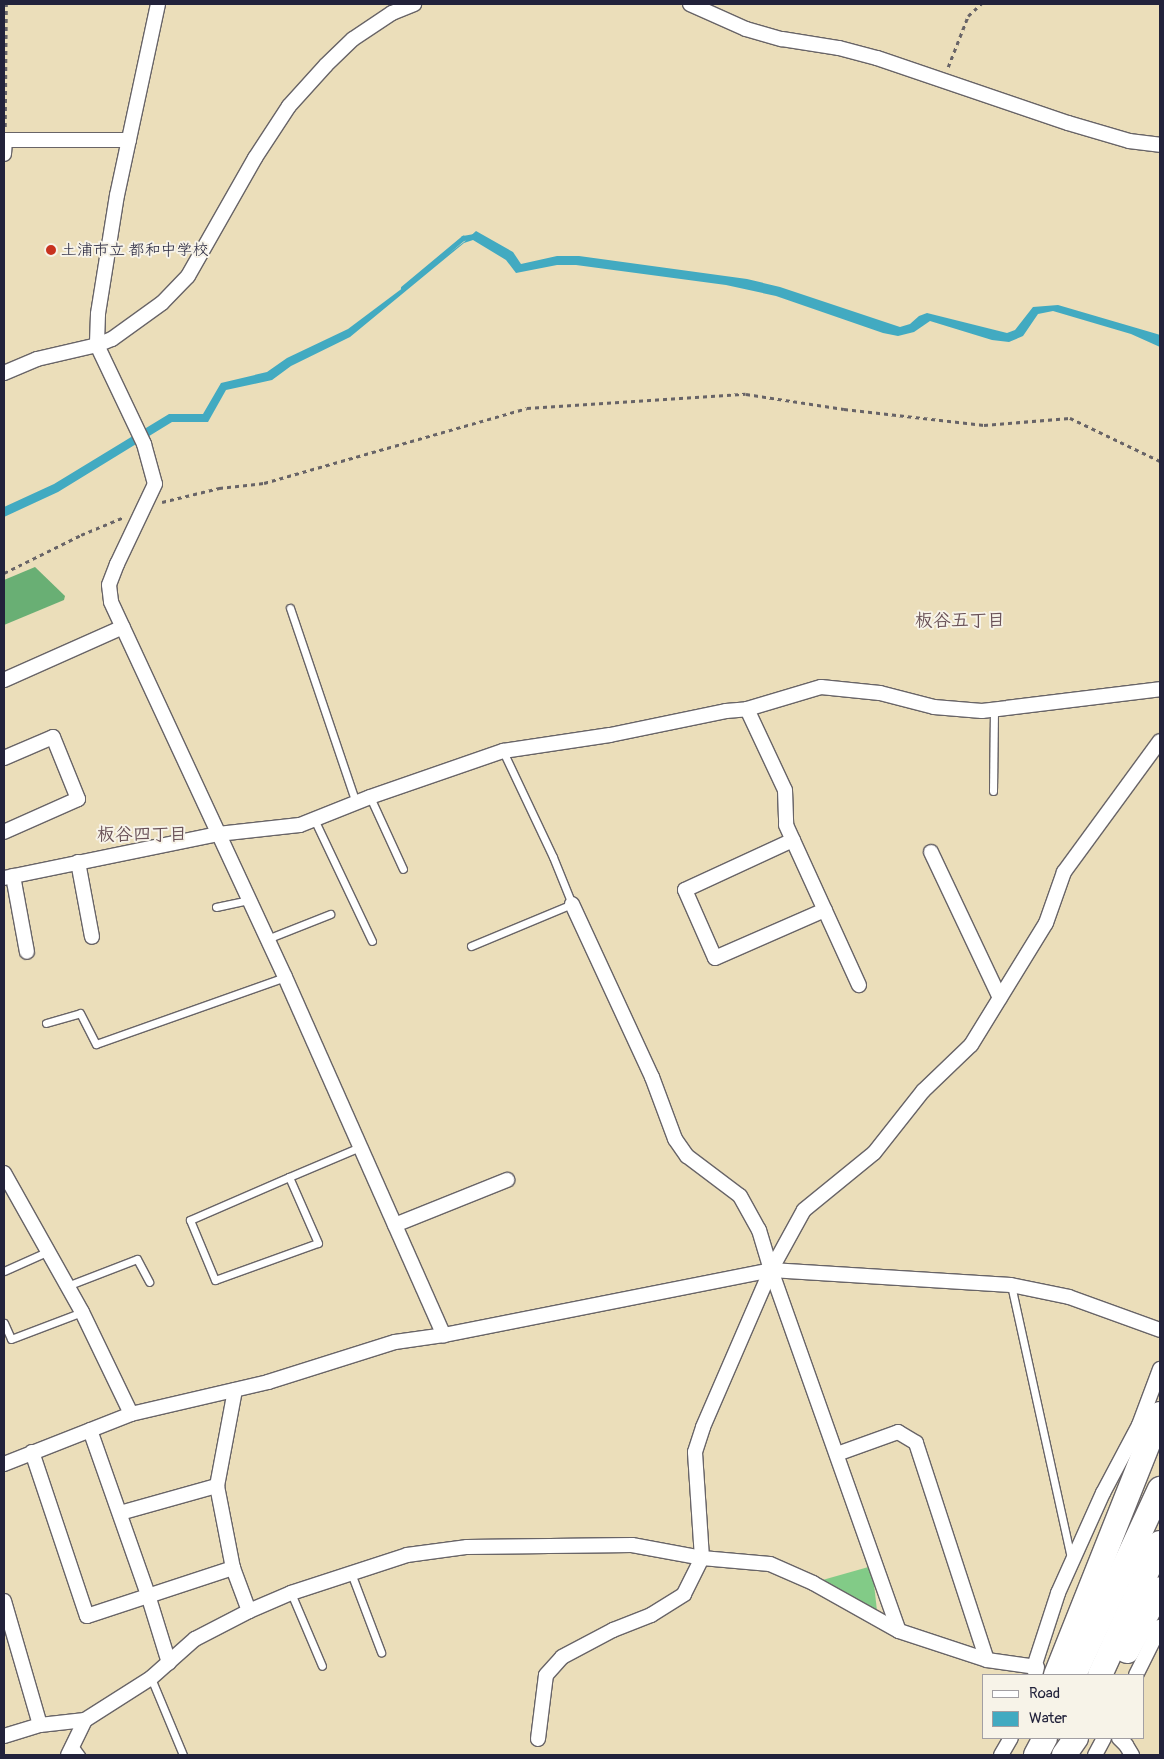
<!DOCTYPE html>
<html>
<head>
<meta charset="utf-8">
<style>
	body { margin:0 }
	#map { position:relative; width:1164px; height:1759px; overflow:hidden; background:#ebdeba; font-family:Pangolin,"Klee One",sans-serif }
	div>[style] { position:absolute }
	.green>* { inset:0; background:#82cb87 }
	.forest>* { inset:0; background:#69af74 }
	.water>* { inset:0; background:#42aac1 }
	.stream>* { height:4.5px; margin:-2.25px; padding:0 2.25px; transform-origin:2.25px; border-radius:2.25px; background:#42aac1 }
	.path>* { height:2.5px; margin-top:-1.25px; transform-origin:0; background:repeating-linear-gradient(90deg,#686467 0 4px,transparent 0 8px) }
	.roads { filter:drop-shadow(1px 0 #686467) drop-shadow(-1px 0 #686467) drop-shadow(0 1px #686467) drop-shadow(0 -1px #686467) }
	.service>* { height:7px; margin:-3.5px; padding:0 3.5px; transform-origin:3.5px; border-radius:3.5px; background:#fff }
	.minor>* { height:14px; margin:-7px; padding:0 7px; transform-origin:7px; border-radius:7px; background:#fff }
	.trunk>* { height:24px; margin:-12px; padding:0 12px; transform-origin:12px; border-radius:12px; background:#fff }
	.dots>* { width:14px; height:14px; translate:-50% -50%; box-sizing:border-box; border:2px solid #f7f3e8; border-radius:50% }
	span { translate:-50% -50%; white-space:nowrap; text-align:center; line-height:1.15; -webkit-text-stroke:4px #f7f3e8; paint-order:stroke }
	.poi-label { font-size:16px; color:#22223b }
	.left { translate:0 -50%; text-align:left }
	.neighbourhood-label { font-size:18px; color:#695157; font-weight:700 }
	.frame { position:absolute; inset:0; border:5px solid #22223b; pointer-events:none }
	.legend { position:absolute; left:982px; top:1674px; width:162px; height:65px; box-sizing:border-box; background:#f7f3e8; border:1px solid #a29fa3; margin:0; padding:6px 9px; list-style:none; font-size:15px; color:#22223b }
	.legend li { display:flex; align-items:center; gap:10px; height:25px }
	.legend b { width:25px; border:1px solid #a29fa3 }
</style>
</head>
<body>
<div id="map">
	<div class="green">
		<i style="clip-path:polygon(872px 1566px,878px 1620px,819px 1581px)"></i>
	</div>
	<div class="forest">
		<i style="clip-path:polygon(35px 567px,65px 596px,64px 600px,4px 625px,4px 580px)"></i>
	</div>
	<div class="water">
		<i style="clip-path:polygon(476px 231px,513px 252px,521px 264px,557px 256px,579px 256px,747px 279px,780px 287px,900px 327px,910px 324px,919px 316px,927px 313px,1007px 333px,1015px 330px,1033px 307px,1058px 305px,1157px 334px,1160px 335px,1160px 347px,1131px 334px,1053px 311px,1038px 314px,1023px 336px,1009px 342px,992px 340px,930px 321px,914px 332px,898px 336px,883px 333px,776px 296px,726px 285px,576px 265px,557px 265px,516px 273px,506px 260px,473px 240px,464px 243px,350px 337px,291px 366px,272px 380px,226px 390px,208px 422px,172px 422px,58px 492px,4px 517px,4px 507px,54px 484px,169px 414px,203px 414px,221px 383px,267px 372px,287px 358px,348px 329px,464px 242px)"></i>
	</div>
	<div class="stream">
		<i style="left:403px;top:288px;width:78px;rotate:-39.8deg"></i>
		<i style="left:463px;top:238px;width:11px;rotate:-10deg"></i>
	</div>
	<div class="path">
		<i style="left:948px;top:67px;width:55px;rotate:-68.6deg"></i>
		<i style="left:968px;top:16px;width:18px;rotate:-43deg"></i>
		<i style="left:5px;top:127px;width:123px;rotate:-89.5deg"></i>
		<i style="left:162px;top:502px;width:59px;rotate:-13.8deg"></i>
		<i style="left:219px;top:488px;width:45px;rotate:-6.3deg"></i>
		<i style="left:264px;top:483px;width:273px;rotate:-15.9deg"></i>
		<i style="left:527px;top:408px;width:219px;rotate:-3.7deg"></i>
		<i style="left:746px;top:394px;width:99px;rotate:8.7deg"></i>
		<i style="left:844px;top:409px;width:141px;rotate:6.5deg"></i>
		<i style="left:984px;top:425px;width:86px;rotate:-4.7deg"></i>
		<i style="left:1070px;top:418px;width:100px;rotate:25.5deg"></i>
		<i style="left:4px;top:573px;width:86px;rotate:-26.3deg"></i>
		<i style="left:81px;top:535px;width:47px;rotate:-22.7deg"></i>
	</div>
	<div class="roads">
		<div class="service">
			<i style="left:290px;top:608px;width:206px;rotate:71.3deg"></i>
			<i style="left:993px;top:791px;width:82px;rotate:-89.3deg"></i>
			<i style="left:370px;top:797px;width:79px;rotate:65.4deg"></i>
			<i style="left:314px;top:819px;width:135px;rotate:64.6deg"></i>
			<i style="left:216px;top:907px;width:33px;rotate:-12deg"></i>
			<i style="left:267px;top:939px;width:68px;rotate:-21.6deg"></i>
			<i style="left:471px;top:946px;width:109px;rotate:-22.6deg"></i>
			<i style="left:572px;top:904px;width:51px;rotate:-112deg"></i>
			<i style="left:553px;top:857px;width:117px;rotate:-115.3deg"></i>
			<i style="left:46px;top:1023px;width:35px;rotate:-16deg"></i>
			<i style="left:80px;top:1013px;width:35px;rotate:63deg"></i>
			<i style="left:96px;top:1044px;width:201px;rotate:-19.5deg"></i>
			<i style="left:289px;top:1177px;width:108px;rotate:156.5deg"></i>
			<i style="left:190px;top:1220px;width:65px;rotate:67.4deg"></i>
			<i style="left:215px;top:1280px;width:109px;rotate:-19.8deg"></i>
			<i style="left:318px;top:1243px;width:72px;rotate:-113.7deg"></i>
			<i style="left:289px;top:1177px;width:77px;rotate:-22.9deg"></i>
			<i style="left:4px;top:1271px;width:49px;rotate:-24deg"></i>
			<i style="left:1011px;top:1285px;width:280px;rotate:77.6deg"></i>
			<i style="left:67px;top:1286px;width:75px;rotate:-21.1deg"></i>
			<i style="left:137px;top:1259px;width:26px;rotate:62deg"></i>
			<i style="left:4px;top:1323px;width:17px;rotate:66deg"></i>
			<i style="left:11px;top:1339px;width:76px;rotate:-20.8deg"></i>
			<i style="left:351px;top:1573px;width:85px;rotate:69.2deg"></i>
			<i style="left:291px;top:1593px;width:79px;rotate:67deg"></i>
			<i style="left:151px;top:1678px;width:83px;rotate:67.4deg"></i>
			<i style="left:73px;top:1744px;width:14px;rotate:54deg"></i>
		</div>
		<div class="minor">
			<i style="left:158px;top:4px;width:195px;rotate:102.1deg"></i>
			<i style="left:117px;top:195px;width:121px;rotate:99.1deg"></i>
			<i style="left:98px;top:314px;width:31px;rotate:92deg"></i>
			<i style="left:97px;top:345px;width:110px;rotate:64.6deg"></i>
			<i style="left:144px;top:444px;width:41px;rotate:74.6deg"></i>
			<i style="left:155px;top:484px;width:89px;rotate:115.4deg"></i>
			<i style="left:117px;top:564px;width:22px;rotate:111deg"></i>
			<i style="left:109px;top:585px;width:17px;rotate:83deg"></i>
			<i style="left:111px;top:602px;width:413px;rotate:65.1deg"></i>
			<i style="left:285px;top:977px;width:392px;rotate:66.1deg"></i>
			<i style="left:690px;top:4px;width:61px;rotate:24.1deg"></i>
			<i style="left:746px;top:29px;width:37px;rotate:16deg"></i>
			<i style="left:782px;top:39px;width:58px;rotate:9deg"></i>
			<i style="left:839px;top:48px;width:39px;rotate:15deg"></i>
			<i style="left:877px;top:58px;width:202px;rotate:18.8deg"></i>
			<i style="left:1068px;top:123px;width:64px;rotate:16.4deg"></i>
			<i style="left:1129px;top:141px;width:31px;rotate:7deg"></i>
			<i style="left:4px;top:154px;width:14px;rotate:-86deg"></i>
			<i style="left:5px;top:140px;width:124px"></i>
			<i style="left:4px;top:373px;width:36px;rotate:-23deg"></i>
			<i style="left:37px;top:359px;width:62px;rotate:-13.1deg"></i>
			<i style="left:97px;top:345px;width:16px;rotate:-22deg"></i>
			<i style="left:112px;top:339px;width:62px;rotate:-35.8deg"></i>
			<i style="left:162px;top:303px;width:37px;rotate:-46deg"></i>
			<i style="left:188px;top:276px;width:136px;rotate:-60.4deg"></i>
			<i style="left:255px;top:158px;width:62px;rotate:-56.8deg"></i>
			<i style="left:289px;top:106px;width:55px;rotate:-47.9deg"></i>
			<i style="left:326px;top:65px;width:37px;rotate:-44deg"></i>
			<i style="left:353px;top:39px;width:47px;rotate:-33.7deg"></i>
			<i style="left:392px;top:13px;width:24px;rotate:-22deg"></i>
			<i style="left:4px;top:680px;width:130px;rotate:-24deg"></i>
			<i style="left:747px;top:709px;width:89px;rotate:64.9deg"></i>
			<i style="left:785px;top:790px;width:35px;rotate:88deg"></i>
			<i style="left:786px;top:825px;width:176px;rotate:65.5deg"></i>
			<i style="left:4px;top:758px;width:53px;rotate:-23.2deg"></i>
			<i style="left:53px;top:737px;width:67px;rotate:68deg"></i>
			<i style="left:78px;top:799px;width:81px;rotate:156deg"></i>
			<i style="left:793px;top:840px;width:119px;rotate:155.2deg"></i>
			<i style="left:685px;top:890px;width:74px;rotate:66.2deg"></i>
			<i style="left:715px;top:958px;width:120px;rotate:-23.6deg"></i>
			<i style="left:931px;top:852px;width:161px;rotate:64.7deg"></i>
			<i style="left:78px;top:862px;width:76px;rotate:79.4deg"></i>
			<i style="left:13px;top:876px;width:77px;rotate:79.6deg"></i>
			<i style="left:4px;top:878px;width:218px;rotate:-11.6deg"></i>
			<i style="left:218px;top:834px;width:82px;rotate:-6.3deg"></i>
			<i style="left:300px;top:825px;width:75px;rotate:-21.8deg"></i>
			<i style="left:370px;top:797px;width:141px;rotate:-19.1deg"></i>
			<i style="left:503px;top:751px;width:108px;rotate:-8.5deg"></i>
			<i style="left:610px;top:735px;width:118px;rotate:-11.7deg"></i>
			<i style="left:726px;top:711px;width:21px;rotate:-5deg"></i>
			<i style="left:747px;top:709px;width:77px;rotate:-16.6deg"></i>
			<i style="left:821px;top:687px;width:59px;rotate:5.8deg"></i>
			<i style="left:880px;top:693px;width:56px;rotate:14.5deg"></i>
			<i style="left:934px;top:707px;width:48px;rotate:4.8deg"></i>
			<i style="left:982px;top:711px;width:179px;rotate:-7deg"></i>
			<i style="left:572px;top:904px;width:191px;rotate:65.2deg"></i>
			<i style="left:652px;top:1077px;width:66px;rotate:69.6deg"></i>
			<i style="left:675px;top:1139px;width:21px;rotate:55deg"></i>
			<i style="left:687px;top:1156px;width:66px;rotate:37deg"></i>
			<i style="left:740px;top:1196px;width:39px;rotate:61deg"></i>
			<i style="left:759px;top:1230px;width:42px;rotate:73.3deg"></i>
			<i style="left:771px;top:1270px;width:383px;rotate:70.5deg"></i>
			<i style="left:4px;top:1173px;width:159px;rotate:60.7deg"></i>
			<i style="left:82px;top:1312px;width:113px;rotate:64.3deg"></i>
			<i style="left:395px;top:1225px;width:121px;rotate:-21.9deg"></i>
			<i style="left:235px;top:1390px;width:98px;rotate:100.6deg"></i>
			<i style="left:217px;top:1486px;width:84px;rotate:79deg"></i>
			<i style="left:233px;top:1568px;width:46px;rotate:69.6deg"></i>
			<i style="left:90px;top:1430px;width:175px;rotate:70.6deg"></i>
			<i style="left:148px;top:1595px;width:71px;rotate:72.8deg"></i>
			<i style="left:32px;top:1452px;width:173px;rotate:71.5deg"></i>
			<i style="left:87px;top:1616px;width:154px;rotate:-18.2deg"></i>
			<i style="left:837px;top:1454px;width:65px;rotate:-19.8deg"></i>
			<i style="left:898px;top:1432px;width:21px;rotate:31deg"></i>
			<i style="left:916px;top:1443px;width:228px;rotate:71.9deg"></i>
			<i style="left:4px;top:1464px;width:136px;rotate:-21.5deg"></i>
			<i style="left:131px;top:1414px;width:141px;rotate:-13.1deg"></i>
			<i style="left:268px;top:1382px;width:133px;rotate:-17.5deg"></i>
			<i style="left:395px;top:1342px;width:49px;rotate:-8.1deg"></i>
			<i style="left:444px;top:1335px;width:333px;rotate:-11.2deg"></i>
			<i style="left:771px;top:1270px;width:240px;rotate:3.6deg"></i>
			<i style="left:1011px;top:1285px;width:59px;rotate:11.7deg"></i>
			<i style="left:1069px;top:1297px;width:97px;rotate:19.9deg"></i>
			<i style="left:120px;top:1513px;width:101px;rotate:-15.6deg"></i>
			<i style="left:4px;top:1601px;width:129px;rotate:73.8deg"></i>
			<i style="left:1034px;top:1667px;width:78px;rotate:-72deg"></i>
			<i style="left:1058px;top:1593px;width:110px;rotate:-65.8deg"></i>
			<i style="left:1103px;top:1493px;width:77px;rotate:-62.1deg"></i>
			<i style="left:1139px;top:1425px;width:60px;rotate:-69.4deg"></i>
			<i style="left:1136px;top:1675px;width:54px;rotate:-63.4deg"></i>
			<i style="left:4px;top:1736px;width:38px;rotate:-17deg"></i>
			<i style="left:40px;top:1725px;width:45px;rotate:-6.3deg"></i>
			<i style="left:85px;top:1720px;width:78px;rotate:-32.5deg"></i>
			<i style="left:151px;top:1678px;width:59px;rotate:-41.6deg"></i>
			<i style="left:195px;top:1639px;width:61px;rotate:-27.4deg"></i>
			<i style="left:249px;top:1611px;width:46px;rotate:-23.2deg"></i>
			<i style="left:291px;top:1593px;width:122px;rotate:-18.1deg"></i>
			<i style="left:407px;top:1555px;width:61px;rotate:-7.6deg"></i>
			<i style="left:467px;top:1547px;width:165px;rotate:-0.7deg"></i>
			<i style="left:632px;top:1545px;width:71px;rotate:10.5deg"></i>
			<i style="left:702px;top:1558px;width:68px;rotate:5deg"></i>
			<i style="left:770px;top:1564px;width:47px;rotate:23.8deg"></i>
			<i style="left:813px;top:1583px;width:98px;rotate:29.2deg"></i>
			<i style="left:899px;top:1631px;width:93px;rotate:18.2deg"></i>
			<i style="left:987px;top:1660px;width:50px;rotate:8deg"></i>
			<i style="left:1037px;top:1667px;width:8px;rotate:104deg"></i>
			<i style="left:1119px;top:1738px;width:10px;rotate:45deg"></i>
			<i style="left:1126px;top:1745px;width:12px;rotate:59deg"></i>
			<i style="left:538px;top:1739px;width:64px;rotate:-82.9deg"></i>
			<i style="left:546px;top:1675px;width:24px;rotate:-48deg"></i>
			<i style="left:562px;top:1657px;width:58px;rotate:-27.9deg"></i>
			<i style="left:613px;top:1630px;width:41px;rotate:-21.5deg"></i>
			<i style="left:651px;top:1615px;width:39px;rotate:-32deg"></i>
			<i style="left:684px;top:1594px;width:40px;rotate:-63.4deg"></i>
			<i style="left:702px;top:1558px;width:106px;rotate:-93.8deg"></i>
			<i style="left:695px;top:1452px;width:26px;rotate:-72deg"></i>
			<i style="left:703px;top:1427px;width:171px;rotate:-66.6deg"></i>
			<i style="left:771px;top:1270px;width:68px;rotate:-61.2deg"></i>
			<i style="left:804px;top:1210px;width:90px;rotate:-39.2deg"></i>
			<i style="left:874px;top:1153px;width:79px;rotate:-51.7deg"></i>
			<i style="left:923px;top:1091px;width:66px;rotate:-43.8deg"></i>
			<i style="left:971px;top:1045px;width:143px;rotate:-58.4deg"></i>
			<i style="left:1046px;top:923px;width:54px;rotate:-70.6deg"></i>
			<i style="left:1064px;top:872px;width:162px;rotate:-53.8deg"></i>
			<i style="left:68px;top:1755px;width:39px;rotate:-64deg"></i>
			<i style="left:1001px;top:1755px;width:20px;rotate:-60deg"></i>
			<i style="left:1095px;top:1755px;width:19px;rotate:-62deg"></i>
		</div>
		<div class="trunk">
			<i style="left:1127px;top:1651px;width:70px;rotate:-62deg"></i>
			<i style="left:1056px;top:1675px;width:281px;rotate:-68.3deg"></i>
			<i style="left:1074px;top:1675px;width:205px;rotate:-65.2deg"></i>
			<i style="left:1100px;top:1675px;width:145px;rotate:-65.6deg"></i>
			<i style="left:1036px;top:1755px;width:19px;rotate:-62deg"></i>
			<i style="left:1064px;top:1755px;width:21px;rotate:-55deg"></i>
		</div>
	</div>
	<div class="dots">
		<i style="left:51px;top:250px;background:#c8321e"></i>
	</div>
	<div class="poi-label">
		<span class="left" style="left:61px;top:250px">土浦市立 都和中学校</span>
	</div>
	<div class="neighbourhood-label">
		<span style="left:960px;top:621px">板谷五丁目</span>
		<span style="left:142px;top:835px">板谷四丁目</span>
	</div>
	<div class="frame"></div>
	<ul class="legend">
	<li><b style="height:6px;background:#fff"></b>Road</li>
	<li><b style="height:14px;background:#42aac1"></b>Water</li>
	</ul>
</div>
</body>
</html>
